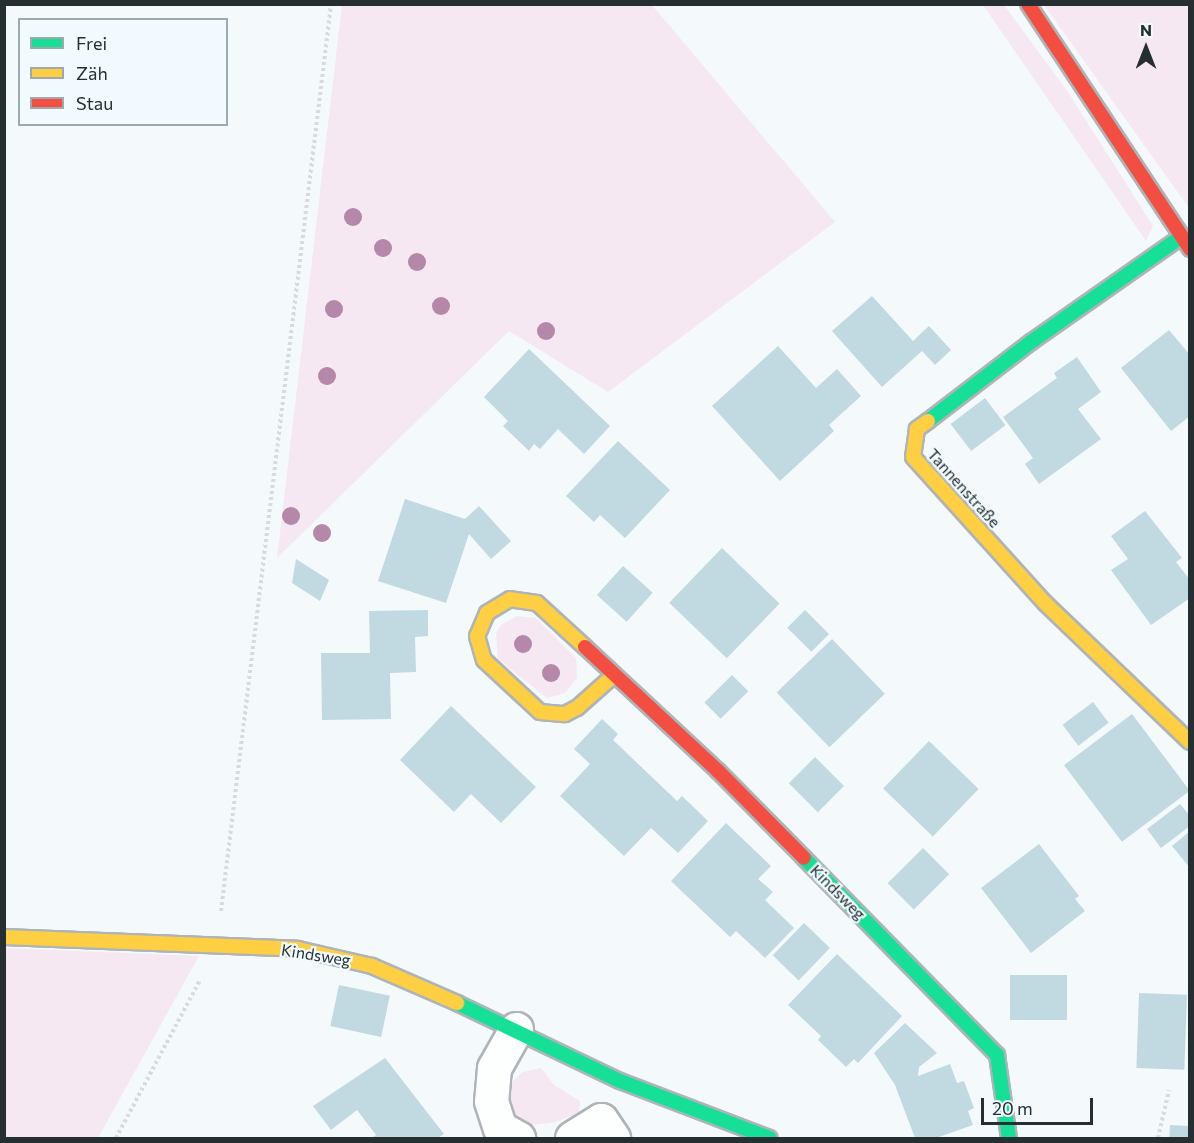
<!DOCTYPE html>
<html>
<head>
<meta charset="utf-8">
<style>
	body { margin:0 }
	#map { position:relative; width:1194px; height:1143px; overflow:hidden; background:#f4f9fb; font-family:Commissioner,sans-serif }
	div>[style] { position:absolute }
	.green>* { inset:0; background:#f6e8f2 }
	.building>* { inset:0; background:#c1d9e0; transform-origin:0 0 }
	.path>* { height:4px; margin-top:-2px; transform-origin:0; background:repeating-linear-gradient(90deg,#d9dadb 0 3px,transparent 0 6px) }
	.roads { filter:drop-shadow(2px 0 #aeb4b7) drop-shadow(-2px 0 #aeb4b7) drop-shadow(0 2px #aeb4b7) drop-shadow(0 -2px #aeb4b7) }
	.street>* { height:33px; margin:-16.5px; padding:0 16.5px; transform-origin:16.5px; border-radius:16.5px; background:#fdfefe }
	.fast>* { height:14px; margin:-7px; padding:0 7px; transform-origin:7px; border-radius:7px; background:#16e098 }
	.slow>* { height:14px; margin:-7px; padding:0 7px; transform-origin:7px; border-radius:7px; background:#ffcf43 }
	.jam>* { height:14px; margin:-7px; padding:0 7px; transform-origin:7px; border-radius:7px; background:#f24e42 }
	.trees>* { width:18px; height:18px; margin:-9px; border-radius:50%; background:#b587a8 }
	span { translate:-50% -50%; white-space:nowrap; text-align:center; line-height:1.15; -webkit-text-stroke:4.5px #f1fafe; paint-order:stroke }
	.street-label { font-size:16px; color:#252e31 }
	.frame { position:absolute; inset:0; border:6px solid #252e31; pointer-events:none }
	.legend { position:absolute; left:18px; top:18px; width:210px; height:108px; box-sizing:border-box; background:#f1fafe; border:2px solid #9fa8ac; margin:0; padding:8px 10px; list-style:none; font-size:18px; color:#252e31 }
	.legend li { display:flex; align-items:center; gap:12px; height:30px }
	.legend b { width:30px; border:2px solid #9fa8ac }
	.north { position:absolute; left:1116px; top:18px; width:60px; height:60px; -webkit-text-stroke:4px #f1fafe; paint-order:stroke; rotate:0deg; font-size:16px; font-weight:700; line-height:24px; text-align:center; color:#252e31 }
	.north::after { content:''; display:block; margin:auto; width:21px; height:27px; background:#252e31; clip-path:polygon(50% 0,100% 100%,50% 72%,0 100%) }
	.scale { position:absolute; left:981px; top:1098px; width:112px; height:27px; box-sizing:border-box; border:3px solid #252e31; border-top:0; padding-left:8px; font-size:18px; line-height:21px; white-space:nowrap; color:#252e31; -webkit-text-stroke:4px #f1fafe; paint-order:stroke }
</style>
</head>
<body>
<div id="map">
	<div class="green">
		<i style="clip-path:polygon(342px 5px,652px 5px,835px 222px,608px 392px,509px 331px,277px 558px)"></i>
		<i style="clip-path:polygon(983px 5px,1004px 5px,1068px 92px,1153px 226px,1146px 241px)"></i>
		<i style="clip-path:polygon(1044px 5px,1189px 5px,1189px 208px)"></i>
		<i style="clip-path:polygon(517px 616px,536px 618px,576px 658px,577px 678px,565px 693px,547px 698px,498px 659px,496px 633px,501px 625px)"></i>
		<i style="clip-path:polygon(5px 948px,199px 956px,98px 1138px,5px 1138px)"></i>
		<i style="clip-path:polygon(541px 1068px,554px 1085px,580px 1101px,579px 1113px,556px 1122px,532px 1125px,515px 1121px,508px 1112px,505px 1097px,510px 1083px,523px 1072px)"></i>
	</div>
	<div class="building">
		<i style="clip-path:polygon(872px 296px,913px 341px,929px 326px,951px 350px,935px 365px,922px 351px,882px 387px,832px 331px)"></i>
		<i style="clip-path:polygon(1169px 330px,1190px 355px,1190px 416px,1171px 431px,1121px 368px)"></i>
		<i style="clip-path:polygon(778px 346px,816px 388px,837px 369px,861px 396px,829px 425px,834px 431px,780px 481px,712px 406px)"></i>
		<i style="clip-path:polygon(529px 349px,610px 426px,584px 454px,558px 429px,540px 449px,534px 444px,529px 451px,503px 426px,508px 421px,484px 397px)"></i>
		<i style="clip-path:polygon(1077px 357px,1101px 392px,1078px 409px,1101px 439px,1039px 484px,1025px 464px,1033px 458px,1003px 417px,1057px 378px,1054px 373px)"></i>
		<i style="left:985px;top:398px;width:34px;height:43px;rotate:53deg"></i>
		<i style="clip-path:polygon(618px 441px,670px 490px,625px 538px,600px 515px,594px 522px,566px 496px)"></i>
		<i style="clip-path:polygon(405px 499px,465px 519px,479px 506px,511px 541px,491px 559px,469px 534px,446px 603px,378px 581px)"></i>
		<i style="clip-path:polygon(1145px 511px,1182px 558px,1176px 562px,1190px 580px,1190px 598px,1151px 625px,1111px 570px,1128px 559px,1111px 536px)"></i>
		<i style="left:722px;top:548px;width:80px;height:76px;rotate:44deg"></i>
		<i style="clip-path:polygon(296px 559px,329px 580px,320px 601px,292px 583px)"></i>
		<i style="left:623px;top:566px;width:40px;height:39px;rotate:42deg"></i>
		<i style="clip-path:polygon(428px 610px,428px 636px,415px 637px,416px 672px,390px 673px,391px 719px,322px 720px,321px 653px,370px 653px,369px 611px)"></i>
		<i style="left:805px;top:610px;width:34px;height:25px;rotate:45deg"></i>
		<i style="left:832px;top:639px;width:76px;height:77px;rotate:46deg"></i>
		<i style="left:732px;top:675px;width:23px;height:39px;rotate:45deg"></i>
		<i style="left:1093px;top:702px;width:26px;height:38px;rotate:53deg"></i>
		<i style="clip-path:polygon(451px 706px,536px 787px,501px 823px,471px 794px,454px 812px,400px 760px)"></i>
		<i style="left:1132px;top:714px;width:96px;height:85px;rotate:53deg"></i>
		<i style="clip-path:polygon(602px 719px,618px 734px,613px 740px,677px 801px,682px 796px,708px 821px,678px 853px,651px 828px,624px 856px,560px 796px,590px 764px,574px 749px)"></i>
		<i style="left:929px;top:741px;width:69px;height:66px;rotate:44deg"></i>
		<i style="left:815px;top:757px;width:41px;height:37px;rotate:45deg"></i>
		<i style="clip-path:polygon(1180px 804px,1190px 816px,1190px 826px,1161px 848px,1147px 829px)"></i>
		<i style="clip-path:polygon(726px 823px,771px 866px,758px 879px,773px 892px,765px 900px,794px 928px,765px 958px,736px 931px,730px 937px,671px 881px)"></i>
		<i style="clip-path:polygon(1190px 831px,1190px 868px,1172px 846px)"></i>
		<i style="clip-path:polygon(1039px 844px,1079px 896px,1075px 899px,1085px 911px,1031px 953px,981px 888px)"></i>
		<i style="left:923px;top:848px;width:37px;height:50px;rotate:45deg"></i>
		<i style="left:804px;top:923px;width:36px;height:45px;rotate:44deg"></i>
		<i style="clip-path:polygon(837px 954px,902px 1016px,858px 1063px,854px 1059px,846px 1067px,818px 1040px,821px 1036px,788px 1005px)"></i>
		<i style="left:1010px;top:975px;width:57px;height:45px"></i>
		<i style="left:339px;top:985px;width:52px;height:42px;rotate:12deg"></i>
		<i style="left:1139px;top:993px;width:48px;height:75px;rotate:2deg"></i>
		<i style="clip-path:polygon(905px 1023px,937px 1053px,919px 1067px,918px 1076px,950px 1064px,957px 1083px,964px 1081px,974px 1108px,968px 1111px,973px 1125px,936px 1138px,915px 1138px,895px 1085px,874px 1053px)"></i>
		<i style="clip-path:polygon(385px 1058px,444px 1134px,438px 1138px,372px 1138px,376px 1135px,357px 1110px,331px 1130px,313px 1106px)"></i>
		<i style="left:1170px;top:1125px;width:20px;height:13px;rotate:3deg"></i>
	</div>
	<div class="path">
		<i style="left:221px;top:911px;width:914px;rotate:-83.08deg"></i>
		<i style="left:116px;top:1138px;width:179px;rotate:-62deg"></i>
		<i style="left:1158px;top:1138px;width:49px;rotate:-77.1deg"></i>
	</div>
	<div class="roads">
		<div class="street">
			<i style="left:516px;top:1029px;width:45px;rotate:119.4deg"></i>
			<i style="left:494px;top:1068px;width:33px;rotate:95deg"></i>
			<i style="left:491px;top:1101px;width:28px;rotate:72deg"></i>
			<i style="left:500px;top:1128px;width:21px;rotate:29deg"></i>
			<i style="left:572px;top:1138px;width:34px;rotate:-32deg"></i>
			<i style="left:601px;top:1120px;width:22px;rotate:56deg"></i>
		</div>
		<div class="fast">
			<i style="left:928px;top:421px;width:130px;rotate:-37.5deg"></i>
			<i style="left:1031px;top:342px;width:183px;rotate:-35deg"></i>
			<i style="left:804px;top:858px;width:276px;rotate:45.6deg"></i>
			<i style="left:997px;top:1055px;width:84px;rotate:81.8deg"></i>
			<i style="left:457px;top:1003px;width:181px;rotate:25.6deg"></i>
			<i style="left:620px;top:1081px;width:160px;rotate:20.9deg"></i>
		</div>
		<div class="slow">
			<i style="left:928px;top:421px;width:14px;rotate:144deg"></i>
			<i style="left:917px;top:429px;width:28px;rotate:98deg"></i>
			<i style="left:913px;top:457px;width:198px;rotate:47.9deg"></i>
			<i style="left:1046px;top:604px;width:199px;rotate:43.8deg"></i>
			<i style="left:585px;top:647px;width:65px;rotate:-137.5deg"></i>
			<i style="left:537px;top:603px;width:27px;rotate:-172deg"></i>
			<i style="left:510px;top:599px;width:27px;rotate:149deg"></i>
			<i style="left:487px;top:613px;width:25px;rotate:113deg"></i>
			<i style="left:477px;top:636px;width:25px;rotate:74deg"></i>
			<i style="left:484px;top:660px;width:76px;rotate:42.9deg"></i>
			<i style="left:540px;top:712px;width:25px;rotate:5deg"></i>
			<i style="left:565px;top:714px;width:13px;rotate:-27deg"></i>
			<i style="left:577px;top:708px;width:50px;rotate:-41.7deg"></i>
			<i style="left:4px;top:937px;width:294px;rotate:2.3deg"></i>
			<i style="left:298px;top:949px;width:76px;rotate:12.9deg"></i>
			<i style="left:372px;top:966px;width:93px;rotate:23.5deg"></i>
		</div>
		<div class="jam">
			<i style="left:1028px;top:4px;width:294px;rotate:56.5deg"></i>
			<i style="left:585px;top:647px;width:182px;rotate:43deg"></i>
			<i style="left:718px;top:771px;width:122px;rotate:45.3deg"></i>
		</div>
	</div>
	<div class="trees">
		<i style="left:353px;top:217px"></i>
		<i style="left:383px;top:248px"></i>
		<i style="left:417px;top:262px"></i>
		<i style="left:441px;top:306px"></i>
		<i style="left:334px;top:309px"></i>
		<i style="left:546px;top:331px"></i>
		<i style="left:327px;top:376px"></i>
		<i style="left:291px;top:516px"></i>
		<i style="left:322px;top:533px"></i>
		<i style="left:523px;top:644px"></i>
		<i style="left:551px;top:673px"></i>
	</div>
	<div class="street-label">
		<span style="left:964px;top:488px;rotate:48deg">Tannenstraße</span>
		<span style="left:838px;top:892px;rotate:45deg">Kindsweg</span>
		<span style="left:316px;top:955px;rotate:9deg">Kindsweg</span>
	</div>
	<div class="frame"></div>
	<ul class="legend">
	<li><b style="height:8px;background:#16e098"></b>Frei</li>
	<li><b style="height:8px;background:#ffcf43"></b>Zäh</li>
	<li><b style="height:8px;background:#f24e42"></b>Stau</li>
	</ul>
	<div class="north">N</div>
	<div class="scale">20 m</div>
</div>
</body>
</html>
